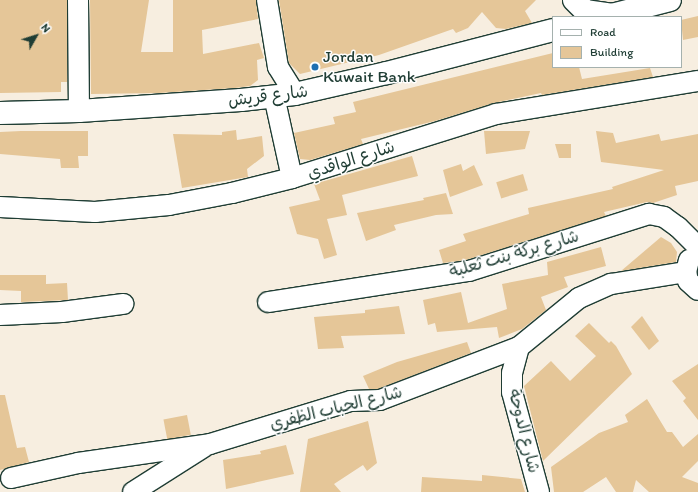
<!DOCTYPE html>
<html>
<head>
<meta charset="utf-8">
<style>
	body { margin:0 }
	#map { position:relative; width:698px; height:492px; overflow:hidden; background:#f7eee0; font-family:Itim,"Playpen Sans Arabic",sans-serif }
	div>[style] { position:absolute }
	.building>* { inset:0; background:#e5c698; transform-origin:0 0 }
	.roads { filter:drop-shadow(1px 0 #1f3d34) drop-shadow(-1px 0 #1f3d34) drop-shadow(0 1px #1f3d34) drop-shadow(0 -1px #1f3d34) }
	.minor>* { height:20px; margin:-10px; padding:0 10px; transform-origin:10px; border-radius:10px; background:#fff }
	.major>* { height:22px; margin:-11px; padding:0 11px; transform-origin:11px; border-radius:11px; background:#fff }
	.dots>* { width:11px; height:11px; translate:-50% -50%; box-sizing:border-box; border:2px solid #fff; border-radius:50% }
	span { translate:-50% -50%; white-space:nowrap; text-align:center; line-height:1.15; -webkit-text-stroke:3px #fff; paint-order:stroke }
	.poi-label { font-size:17px; color:#1f3d34 }
	.left { translate:0 -50%; text-align:left }
	.street-label { font-size:17px; color:#1f3d34 }
	.legend { position:absolute; left:552px; top:16px; width:130px; height:52px; box-sizing:border-box; background:#fff; border:1px solid #a5b1ae; margin:0; padding:5px 7px; list-style:none; font-size:12px; color:#1f3d34 }
	.legend li { display:flex; align-items:center; gap:8px; height:20px }
	.legend b { width:20px; border:1px solid #a5b1ae }
	.north { position:absolute; left:16px; top:16px; width:40px; height:40px; -webkit-text-stroke:3px #fff; paint-order:stroke; rotate:51deg; font-size:11px; font-weight:700; line-height:16px; text-align:center; color:#1f3d34 }
	.north::after { content:''; display:block; margin:auto; width:14px; height:18px; background:#1f3d34; clip-path:polygon(50% 0,100% 100%,50% 72%,0 100%) }
</style>
</head>
<body>
<div id="map">
	<div class="building">
		<i style="clip-path:polygon(0 0,67px 0,67px 82px,61px 82px,61px 92px,0 93px)"></i>
		<i style="clip-path:polygon(90px 0,149px 0,141px 52px,173px 52px,173px 0,256px 0,258px 19px,202px 30px,203px 54px,259px 43px,264px 58px,257px 60px,258px 80px,250px 86px,235px 88px,159px 93px,91px 94px)"></i>
		<i style="clip-path:polygon(279px 0,536px 0,525px 11px,532px 23px,506px 29px,496px 28px,482px 12px,468px 28px,456px 33px,453px 29px,379px 55px,300px 74px,289px 63px)"></i>
		<i style="clip-path:polygon(698px 16px,698px 37px,683px 40px,681px 20px)"></i>
		<i style="clip-path:polygon(553px 53px,553px 67px,579px 67px,582px 79px,650px 68px,653px 77px,542px 95px,541px 93px,494px 103px,435px 121px,361px 139px,363px 144px,310px 160px,300px 159px,294px 133px,335px 124px,333px 117px,356px 112px,353px 102px)"></i>
		<i style="clip-path:polygon(236px 130px,237px 140px,262px 136px,264px 156px,247px 169px,248px 177px,182px 188px,173px 134px,222px 135px,222px 132px)"></i>
		<i style="clip-path:polygon(21px 131px,88px 131px,88px 156px,78px 156px,79px 168px,61px 168px,60px 159px,0 154px,0 132px)"></i>
		<i style="clip-path:polygon(484px 131px,530px 131px,525px 149px,486px 154px)"></i>
		<i style="clip-path:polygon(596px 131px,613px 133px,616px 143px,659px 134px,661px 141px,698px 134px,698px 181px,675px 186px,677px 195px,653px 203px,647px 202px,604px 212px,606px 216px,466px 260px,443px 263px,439px 250px,466px 241px,463px 234px,529px 214px,528px 208px,613px 189px,612px 187px,664px 170px,601px 162px)"></i>
		<i style="clip-path:polygon(555px 144px,571px 144px,571px 158px,559px 158px)"></i>
		<i style="clip-path:polygon(412px 156px,418px 176px,342px 195px,347px 215px,327px 219px,337px 255px,324px 259px,318px 239px,297px 234px,289px 207px,320px 200px,314px 184px)"></i>
		<i style="clip-path:polygon(461px 164px,463px 171px,474px 165px,483px 185px,450px 197px,443px 170px)"></i>
		<i style="left:523px;top:174px;width:17px;height:28px;rotate:73deg"></i>
		<i style="clip-path:polygon(446px 193px,453px 214px,436px 215px,394px 225px,396px 230px,366px 241px,357px 213px,424px 200px,423px 198px)"></i>
		<i style="clip-path:polygon(661px 237px,671px 243px,677px 252px,676px 262px,621px 271px)"></i>
		<i style="clip-path:polygon(601px 247px,606px 266px,564px 277px,568px 287px,541px 297px,546px 310px,522px 329px,499px 338px,497px 327px,437px 332px,435px 323px,428px 325px,423px 300px,461px 292px,468px 323px,507px 309px,502px 284px,548px 275px,547px 262px)"></i>
		<i style="clip-path:polygon(0 275px,46px 275px,46px 284px,67px 283px,68px 300px,21px 302px,21px 291px,0 290px)"></i>
		<i style="clip-path:polygon(399px 306px,405px 334px,341px 336px,344px 348px,318px 349px,314px 317px,365px 313px,365px 310px)"></i>
		<i style="clip-path:polygon(642px 316px,659px 341px,649px 350px,631px 327px)"></i>
		<i style="clip-path:polygon(589px 323px,609px 343px,611px 341px,616px 346px,632px 374px,543px 461px,524px 386px,551px 361px,570px 381px,596px 356px,575px 336px)"></i>
		<i style="clip-path:polygon(467px 342px,471px 353px,378px 389px,369px 389px,363px 376px,397px 362px)"></i>
		<i style="clip-path:polygon(698px 364px,698px 420px,683px 401px,686px 398px,672px 381px)"></i>
		<i style="clip-path:polygon(0 395px,5px 395px,17px 448px,25px 447px,29px 462px,0 470px)"></i>
		<i style="clip-path:polygon(647px 399px,667px 432px,672px 432px,683px 447px,698px 434px,698px 461px,682px 477px,698px 483px,698px 492px,649px 492px,636px 480px,633px 492px,616px 492px,606px 477px,583px 492px,554px 492px,551px 467px,599px 433px,628px 422px,625px 415px)"></i>
		<i style="left:187px;top:415px;width:20px;height:24px;rotate:79deg"></i>
		<i style="clip-path:polygon(368px 421px,377px 463px,367px 471px,363px 465px,334px 484px,341px 492px,300px 492px,308px 439px)"></i>
		<i style="clip-path:polygon(286px 445px,294px 474px,226px 489px,223px 460px,261px 454px,260px 451px)"></i>
		<i style="clip-path:polygon(482px 475px,521px 479px,525px 492px,421px 492px,422px 477px,482px 481px)"></i>
	</div>
	<div class="roads">
		<div class="minor">
			<i style="left:78px;top:0;width:111px;rotate:89.5deg"></i>
			<i style="left:267px;top:0;width:68px;rotate:80.7deg"></i>
			<i style="left:278px;top:67px;width:32px;rotate:58deg"></i>
			<i style="left:274px;top:96px;width:84px;rotate:77.6deg"></i>
			<i style="left:0;top:207px;width:95px;rotate:3deg"></i>
			<i style="left:95px;top:212px;width:74px;rotate:-5.4deg"></i>
			<i style="left:169px;top:205px;width:64px;rotate:-10.8deg"></i>
			<i style="left:232px;top:193px;width:62px;rotate:-14deg"></i>
			<i style="left:292px;top:178px;width:214px;rotate:-17.4deg"></i>
			<i style="left:496px;top:114px;width:205px;rotate:-9.3deg"></i>
			<i style="left:689px;top:260px;width:12px;rotate:104deg"></i>
			<i style="left:686px;top:272px;width:9px;rotate:77deg"></i>
			<i style="left:688px;top:281px;width:13px;rotate:42deg"></i>
			<i style="left:268px;top:302px;width:203px;rotate:-8.8deg"></i>
			<i style="left:469px;top:271px;width:189px;rotate:-17.6deg"></i>
			<i style="left:649px;top:214px;width:15px;rotate:11deg"></i>
			<i style="left:664px;top:217px;width:17px;rotate:36deg"></i>
			<i style="left:678px;top:227px;width:28px;rotate:45deg"></i>
			<i style="left:0;top:315px;width:62px;rotate:-2.8deg"></i>
			<i style="left:62px;top:312px;width:62px;rotate:-7.5deg"></i>
			<i style="left:519px;top:347px;width:27px;rotate:105deg"></i>
			<i style="left:512px;top:373px;width:19px;rotate:90deg"></i>
			<i style="left:512px;top:392px;width:104px;rotate:74.9deg"></i>
			<i style="left:11px;top:478px;width:69px;rotate:-12.6deg"></i>
			<i style="left:78px;top:463px;width:133px;rotate:-8.2deg"></i>
			<i style="left:210px;top:444px;width:147px;rotate:-17deg"></i>
			<i style="left:351px;top:401px;width:29px;rotate:-2deg"></i>
			<i style="left:380px;top:400px;width:149px;rotate:-20.9deg"></i>
			<i style="left:519px;top:347px;width:77px;rotate:-39.2deg"></i>
			<i style="left:579px;top:298px;width:35px;rotate:-24deg"></i>
			<i style="left:611px;top:284px;width:76px;rotate:-9.1deg"></i>
			<i style="left:133px;top:492px;width:84px;rotate:-32.4deg"></i>
		</div>
		<div class="major">
			<i style="left:574px;top:0;width:16px;rotate:45deg"></i>
			<i style="left:585px;top:11px;width:28px;rotate:8deg"></i>
			<i style="left:604px;top:17px;width:68px;rotate:-14.4deg"></i>
			<i style="left:0;top:113px;width:79px;rotate:-1.5deg"></i>
			<i style="left:79px;top:111px;width:162px;rotate:-3.9deg"></i>
			<i style="left:241px;top:100px;width:54px;rotate:-6.3deg"></i>
			<i style="left:295px;top:94px;width:94px;rotate:-12.9deg"></i>
			<i style="left:387px;top:73px;width:171px;rotate:-14.5deg"></i>
		</div>
	</div>
	<div class="dots">
		<i style="left:315px;top:67px;background:#1f6fb2"></i>
	</div>
	<div class="poi-label">
		<span class="left" style="left:323px;top:67px">Jordan<br>Kuwait Bank</span>
	</div>
	<div class="street-label">
		<span style="left:268px;top:96px;rotate:-7deg">شارع قريش</span>
		<span style="left:351px;top:160px;rotate:-18deg">شارع الواقدي</span>
		<span style="left:514px;top:254px;rotate:-16deg">شارع بركة بنت ثعلبة</span>
		<span style="left:336px;top:408px;rotate:-14deg">شارع الحباب الظفري</span>
		<span style="left:524px;top:431px;rotate:76deg">شارع الدوحة</span>
	</div>
	<ul class="legend">
	<li><b style="height:5px;background:#fff"></b>Road</li>
	<li><b style="height:11px;background:#e5c698"></b>Building</li>
	</ul>
	<div class="north">N</div>
</div>
</body>
</html>
